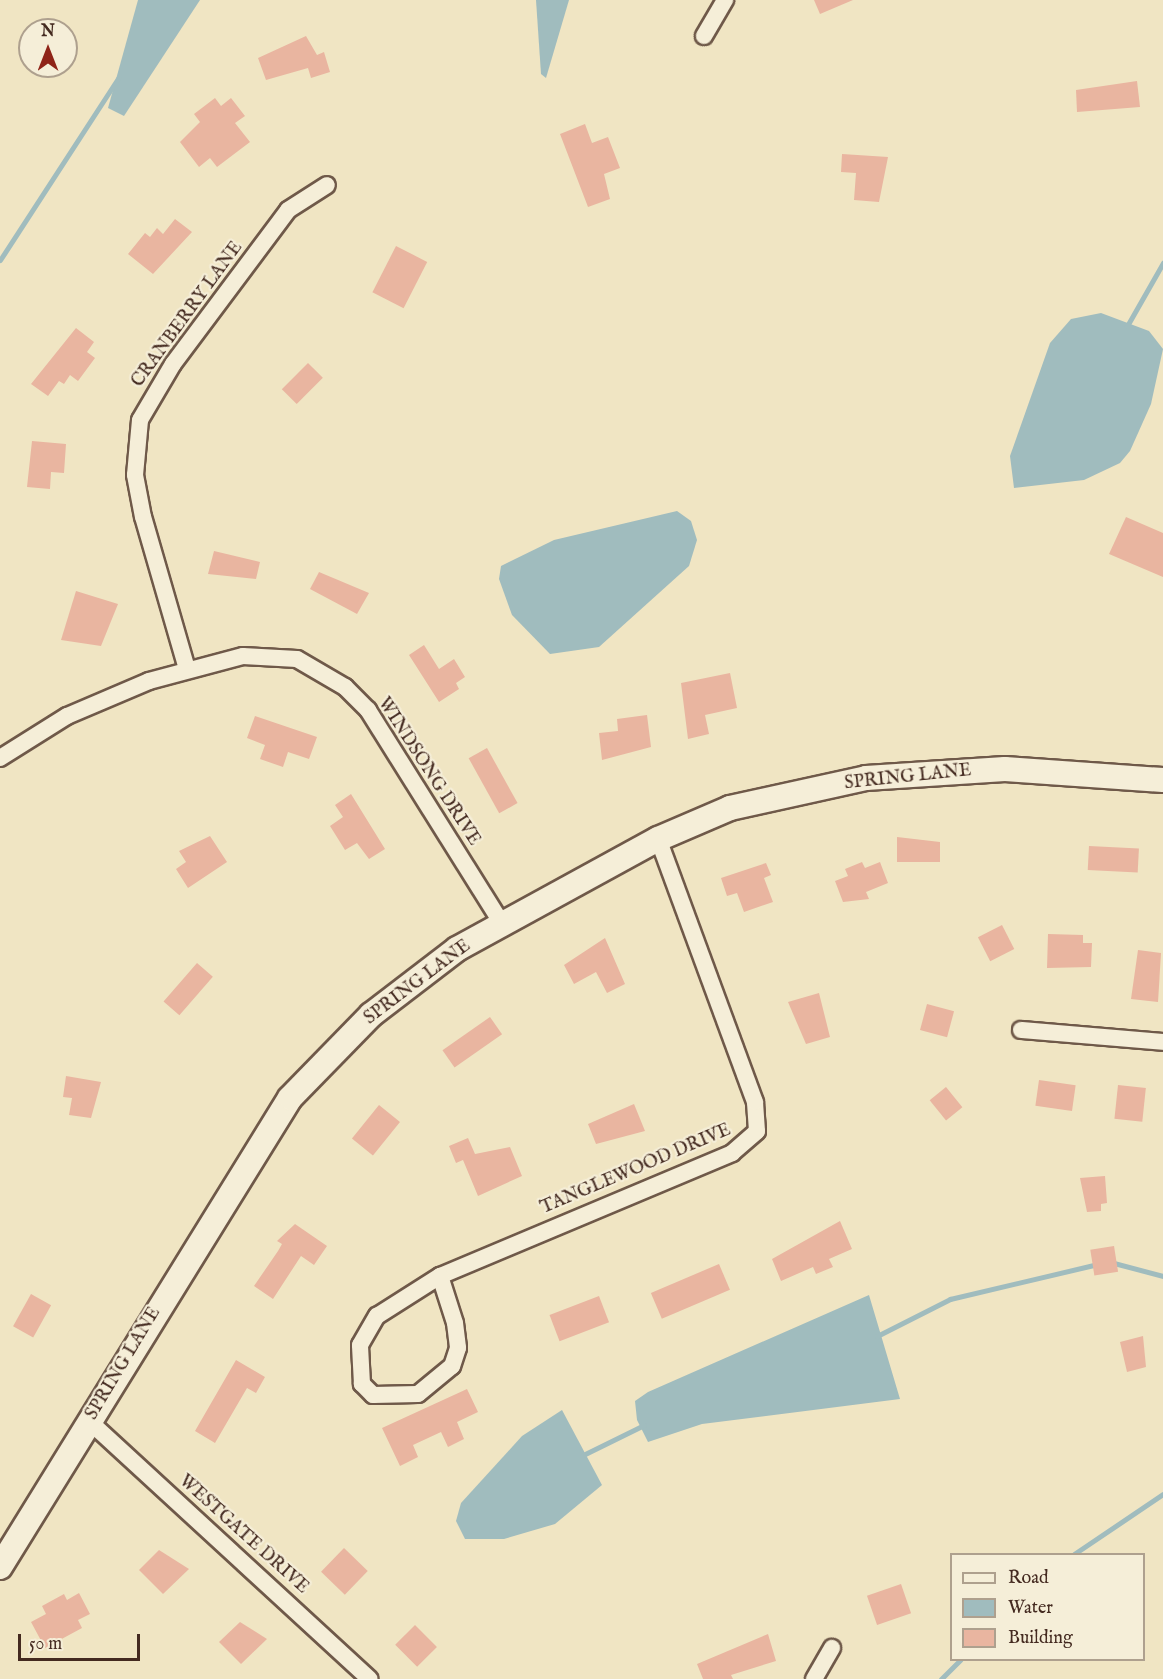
<!DOCTYPE html>
<html>
<head>
<meta charset="utf-8">
<style>
	body { margin:0 }
	#map { position:relative; width:1163px; height:1679px; overflow:hidden; background:#f0e5c3; font-family:"IM FELL English",serif }
	div>[style] { position:absolute }
	.water>* { inset:0; background:#a0bcbe }
	.stream>* { height:5px; margin:-2.5px; padding:0 2.5px; transform-origin:2.5px; border-radius:2.5px; background:#a0bcbe }
	.building>* { inset:0; background:#e9b5a0; transform-origin:0 0 }
	.roads { filter:drop-shadow(2px 0 #6f5949) drop-shadow(-2px 0 #6f5949) drop-shadow(0 2px #6f5949) drop-shadow(0 -2px #6f5949) }
	.street>* { height:16px; margin:-8px; padding:0 8px; transform-origin:8px; border-radius:8px; background:#f5eed8 }
	.secondary>* { height:24px; margin:-12px; padding:0 12px; transform-origin:12px; border-radius:12px; background:#f5eed8 }
	span { translate:-50% -50%; white-space:nowrap; text-align:center; line-height:1.15; -webkit-text-stroke:4.5px #f5eed8; paint-order:stroke }
	.street-label { font-size:18px; color:#442a20 }
	.legend { position:absolute; left:950px; top:1553px; width:195px; height:108px; box-sizing:border-box; background:#f5eed8; border:2px solid #aea08e; margin:0; padding:8px 10px; list-style:none; font-size:18px; color:#442a20 }
	.legend li { display:flex; align-items:center; gap:12px; height:30px }
	.legend b { width:30px; border:2px solid #aea08e }
	.north { position:absolute; left:18px; top:18px; width:60px; height:60px; box-sizing:border-box; background:#f5eed8; border:2px solid #aea08e; border-radius:50%; rotate:0deg; font-size:16px; font-weight:700; line-height:24px; text-align:center; color:#442a20 }
	.north::after { content:''; display:block; margin:auto; width:21px; height:27px; background:#8f2418; clip-path:polygon(50% 0,100% 100%,50% 72%,0 100%) }
	.scale { position:absolute; left:18px; top:1634px; width:122px; height:27px; box-sizing:border-box; border:3px solid #442a20; border-top:0; padding-left:8px; font-size:18px; line-height:21px; white-space:nowrap; color:#442a20; -webkit-text-stroke:4px #f5eed8; paint-order:stroke }
</style>
</head>
<body>
<div id="map">
	<div class="water">
		<i style="clip-path:polygon(138px 0,200px 0,124px 116px,108px 108px)"></i>
		<i style="clip-path:polygon(536px 0,569px 0,546px 78px,541px 74px)"></i>
		<i style="clip-path:polygon(1101px 313px,1149px 331px,1163px 349px,1151px 404px,1130px 451px,1120px 463px,1084px 480px,1014px 488px,1010px 456px,1050px 343px,1071px 319px)"></i>
		<i style="clip-path:polygon(677px 511px,691px 521px,697px 540px,689px 566px,599px 647px,550px 654px,512px 615px,499px 579px,501px 566px,554px 540px)"></i>
		<i style="clip-path:polygon(869px 1295px,900px 1399px,702px 1424px,648px 1442px,637px 1420px,635px 1401px,648px 1392px)"></i>
		<i style="clip-path:polygon(562px 1410px,602px 1485px,555px 1524px,504px 1539px,465px 1539px,456px 1521px,461px 1503px,522px 1436px)"></i>
	</div>
	<div class="stream">
		<i style="left:0;top:260px;width:217px;rotate:-57deg"></i>
		<i style="left:1127px;top:326px;width:73px;rotate:-60.3deg"></i>
		<i style="left:1110px;top:1262px;width:55px;rotate:14.8deg"></i>
		<i style="left:877px;top:1336px;width:82px;rotate:-26.9deg"></i>
		<i style="left:950px;top:1299px;width:152px;rotate:-13.3deg"></i>
		<i style="left:583px;top:1455px;width:68px;rotate:-26.2deg"></i>
		<i style="left:1074px;top:1554px;width:107px;rotate:-34deg"></i>
		<i style="left:941px;top:1679px;width:27px;rotate:-45deg"></i>
	</div>
	<div class="building">
		<i style="clip-path:polygon(814px 0,853px 0,820px 14px)"></i>
		<i style="clip-path:polygon(306px 36px,317px 55px,324px 52px,330px 72px,311px 78px,308px 68px,266px 80px,258px 58px)"></i>
		<i style="clip-path:polygon(1137px 81px,1140px 107px,1077px 112px,1076px 90px)"></i>
		<i style="clip-path:polygon(215px 98px,221px 106px,231px 98px,245px 116px,235px 123px,250px 142px,217px 167px,210px 158px,199px 167px,180px 142px,200px 122px,194px 114px)"></i>
		<i style="clip-path:polygon(585px 124px,592px 143px,608px 137px,620px 168px,604px 174px,610px 199px,588px 207px,560px 134px)"></i>
		<i style="clip-path:polygon(842px 154px,888px 157px,879px 202px,854px 200px,856px 173px,841px 172px)"></i>
		<i style="clip-path:polygon(175px 219px,192px 232px,153px 274px,128px 254px,145px 233px,150px 237px,157px 228px,163px 234px)"></i>
		<i style="left:396px;top:246px;width:35px;height:52px;rotate:27deg"></i>
		<i style="clip-path:polygon(76px 328px,94px 342px,87px 352px,95px 358px,78px 381px,70px 375px,64px 384px,59px 381px,48px 396px,31px 384px)"></i>
		<i style="left:308px;top:363px;width:21px;height:37px;rotate:45deg"></i>
		<i style="clip-path:polygon(32px 441px,66px 444px,64px 473px,51px 472px,50px 489px,27px 487px)"></i>
		<i style="clip-path:polygon(1126px 517px,1163px 533px,1163px 577px,1109px 554px)"></i>
		<i style="clip-path:polygon(214px 551px,260px 562px,256px 579px,208px 574px)"></i>
		<i style="clip-path:polygon(319px 572px,369px 593px,357px 614px,310px 589px)"></i>
		<i style="clip-path:polygon(76px 591px,118px 604px,101px 646px,61px 640px)"></i>
		<i style="clip-path:polygon(424px 645px,439px 669px,454px 659px,465px 677px,456px 683px,459px 689px,439px 702px,409px 655px)"></i>
		<i style="clip-path:polygon(730px 673px,737px 708px,705px 715px,709px 734px,688px 739px,681px 683px)"></i>
		<i style="clip-path:polygon(647px 715px,651px 747px,602px 760px,599px 733px,618px 731px,617px 719px)"></i>
		<i style="clip-path:polygon(255px 716px,317px 737px,309px 759px,288px 752px,283px 767px,260px 759px,265px 745px,247px 738px)"></i>
		<i style="left:487px;top:748px;width:63px;height:21px;rotate:61deg"></i>
		<i style="clip-path:polygon(351px 794px,385px 849px,369px 859px,357px 843px,345px 850px,330px 826px,343px 817px,335px 805px)"></i>
		<i style="clip-path:polygon(210px 836px,227px 862px,188px 888px,176px 869px,186px 862px,179px 851px)"></i>
		<i style="clip-path:polygon(897px 837px,940px 842px,940px 862px,897px 862px)"></i>
		<i style="left:1089px;top:846px;width:50px;height:24px;rotate:3deg"></i>
		<i style="clip-path:polygon(862px 862px,865px 868px,880px 862px,888px 883px,866px 892px,869px 899px,843px 902px,835px 881px,848px 876px,845px 869px)"></i>
		<i style="clip-path:polygon(766px 863px,771px 875px,764px 878px,773px 902px,744px 912px,737px 893px,727px 896px,721px 878px)"></i>
		<i style="left:1002px;top:925px;width:27px;height:27px;rotate:63deg"></i>
		<i style="clip-path:polygon(1048px 934px,1083px 935px,1083px 943px,1092px 943px,1091px 967px,1047px 968px)"></i>
		<i style="clip-path:polygon(605px 938px,625px 984px,607px 993px,596px 972px,574px 984px,564px 965px)"></i>
		<i style="clip-path:polygon(1138px 950px,1161px 953px,1158px 1002px,1131px 999px)"></i>
		<i style="left:197px;top:963px;width:21px;height:51px;rotate:41deg"></i>
		<i style="clip-path:polygon(819px 993px,830px 1037px,806px 1044px,788px 1002px)"></i>
		<i style="left:927px;top:1004px;width:28px;height:27px;rotate:15deg"></i>
		<i style="left:490px;top:1017px;width:21px;height:58px;rotate:55deg"></i>
		<i style="clip-path:polygon(66px 1076px,101px 1082px,91px 1118px,69px 1115px,72px 1098px,63px 1097px)"></i>
		<i style="left:1039px;top:1080px;width:37px;height:26px;rotate:8deg"></i>
		<i style="left:1118px;top:1085px;width:28px;height:34px;rotate:6deg"></i>
		<i style="left:946px;top:1087px;width:26px;height:21px;rotate:51deg"></i>
		<i style="clip-path:polygon(634px 1104px,645px 1131px,596px 1144px,588px 1124px)"></i>
		<i style="left:379px;top:1105px;width:27px;height:43px;rotate:39deg"></i>
		<i style="clip-path:polygon(468px 1138px,475px 1154px,510px 1147px,522px 1176px,478px 1196px,463px 1160px,456px 1163px,449px 1146px)"></i>
		<i style="clip-path:polygon(1105px 1176px,1107px 1203px,1101px 1204px,1101px 1211px,1087px 1212px,1080px 1178px)"></i>
		<i style="clip-path:polygon(840px 1221px,852px 1249px,829px 1259px,833px 1267px,816px 1274px,813px 1267px,781px 1281px,772px 1259px)"></i>
		<i style="clip-path:polygon(295px 1224px,327px 1246px,314px 1265px,301px 1256px,273px 1299px,254px 1286px,278px 1251px,282px 1244px,277px 1241px)"></i>
		<i style="left:1114px;top:1246px;width:26px;height:24px;rotate:81deg"></i>
		<i style="left:719px;top:1264px;width:28px;height:74px;rotate:67deg"></i>
		<i style="left:31px;top:1294px;width:23px;height:37px;rotate:29deg"></i>
		<i style="left:599px;top:1296px;width:28px;height:53px;rotate:69deg"></i>
		<i style="clip-path:polygon(1143px 1336px,1146px 1367px,1127px 1372px,1120px 1342px)"></i>
		<i style="clip-path:polygon(236px 1360px,265px 1377px,256px 1393px,247px 1388px,215px 1443px,195px 1431px)"></i>
		<i style="clip-path:polygon(467px 1389px,478px 1412px,457px 1422px,464px 1439px,448px 1447px,441px 1432px,413px 1445px,418px 1457px,400px 1466px,382px 1428px)"></i>
		<i style="left:344px;top:1548px;width:33px;height:33px;rotate:44deg"></i>
		<i style="clip-path:polygon(159px 1550px,189px 1569px,163px 1594px,139px 1570px)"></i>
		<i style="left:901px;top:1584px;width:31px;height:36px;rotate:71deg"></i>
		<i style="clip-path:polygon(79px 1593px,90px 1614px,78px 1620px,82px 1628px,45px 1648px,31px 1622px,46px 1614px,42px 1606px,64px 1594px,67px 1600px)"></i>
		<i style="clip-path:polygon(240px 1622px,267px 1639px,241px 1664px,219px 1642px)"></i>
		<i style="left:415px;top:1625px;width:31px;height:28px;rotate:45deg"></i>
		<i style="clip-path:polygon(768px 1634px,776px 1661px,731px 1675px,733px 1679px,703px 1679px,697px 1664px)"></i>
	</div>
	<div class="roads">
		<div class="street">
			<i style="left:704px;top:36px;width:42px;rotate:-59.7deg"></i>
			<i style="left:187px;top:669px;width:158px;rotate:-106.1deg"></i>
			<i style="left:143px;top:517px;width:43px;rotate:-100.8deg"></i>
			<i style="left:135px;top:475px;width:55px;rotate:-84.8deg"></i>
			<i style="left:140px;top:420px;width:65px;rotate:-59.5deg"></i>
			<i style="left:173px;top:364px;width:192px;rotate:-53.2deg"></i>
			<i style="left:288px;top:210px;width:46px;rotate:-32.7deg"></i>
			<i style="left:0;top:758px;width:79px;rotate:-32.1deg"></i>
			<i style="left:67px;top:716px;width:89px;rotate:-23.1deg"></i>
			<i style="left:149px;top:681px;width:97px;rotate:-14.9deg"></i>
			<i style="left:243px;top:656px;width:54px;rotate:3.2deg"></i>
			<i style="left:297px;top:659px;width:56px;rotate:30.3deg"></i>
			<i style="left:345px;top:687px;width:33px;rotate:45deg"></i>
			<i style="left:368px;top:710px;width:252px;rotate:57.9deg"></i>
			<i style="left:1021px;top:1030px;width:143px;rotate:4.8deg"></i>
			<i style="left:440px;top:1276px;width:317px;rotate:-22.8deg"></i>
			<i style="left:732px;top:1153px;width:33px;rotate:-41deg"></i>
			<i style="left:757px;top:1131px;width:29px;rotate:-94deg"></i>
			<i style="left:755px;top:1102px;width:280px;rotate:-110.2deg"></i>
			<i style="left:440px;top:1276px;width:49px;rotate:72.3deg"></i>
			<i style="left:455px;top:1323px;width:25px;rotate:83deg"></i>
			<i style="left:458px;top:1348px;width:19px;rotate:108deg"></i>
			<i style="left:452px;top:1366px;width:44px;rotate:140.5deg"></i>
			<i style="left:418px;top:1394px;width:45px;rotate:178.7deg"></i>
			<i style="left:373px;top:1395px;width:16px;rotate:-135deg"></i>
			<i style="left:362px;top:1384px;width:39px;rotate:-93deg"></i>
			<i style="left:360px;top:1345px;width:34px;rotate:-60deg"></i>
			<i style="left:377px;top:1316px;width:75px;rotate:-32.4deg"></i>
			<i style="left:89px;top:1421px;width:381px;rotate:42.6deg"></i>
			<i style="left:814px;top:1679px;width:36px;rotate:-60deg"></i>
		</div>
		<div class="secondary">
			<i style="left:0;top:1567px;width:551px;rotate:-58.27deg"></i>
			<i style="left:290px;top:1098px;width:116px;rotate:-45.7deg"></i>
			<i style="left:371px;top:1015px;width:108px;rotate:-37.5deg"></i>
			<i style="left:457px;top:949px;width:229px;rotate:-28.7deg"></i>
			<i style="left:658px;top:839px;width:78px;rotate:-23.3deg"></i>
			<i style="left:730px;top:808px;width:139px;rotate:-12.4deg"></i>
			<i style="left:866px;top:778px;width:139px;rotate:-3.7deg"></i>
			<i style="left:1005px;top:769px;width:158px;rotate:4deg"></i>
		</div>
	</div>
	<div class="street-label">
		<span style="left:188px;top:315px;rotate:-54deg">CRANBERRY LANE</span>
		<span style="left:428px;top:772px;rotate:57deg">WINDSONG DRIVE</span>
		<span style="left:908px;top:778px;rotate:-6deg">SPRING LANE</span>
		<span style="left:418px;top:983px;rotate:-37deg">SPRING LANE</span>
		<span style="left:636px;top:1170px;rotate:-23deg">TANGLEWOOD DRIVE</span>
		<span style="left:124px;top:1364px;rotate:-59deg">SPRING LANE</span>
		<span style="left:243px;top:1535px;rotate:42deg">WESTGATE DRIVE</span>
	</div>
	<ul class="legend">
	<li><b style="height:8px;background:#f5eed8"></b>Road</li>
	<li><b style="height:16px;background:#a0bcbe"></b>Water</li>
	<li><b style="height:16px;background:#e9b5a0"></b>Building</li>
	</ul>
	<div class="north">N</div>
	<div class="scale">50 m</div>
</div>
</body>
</html>
